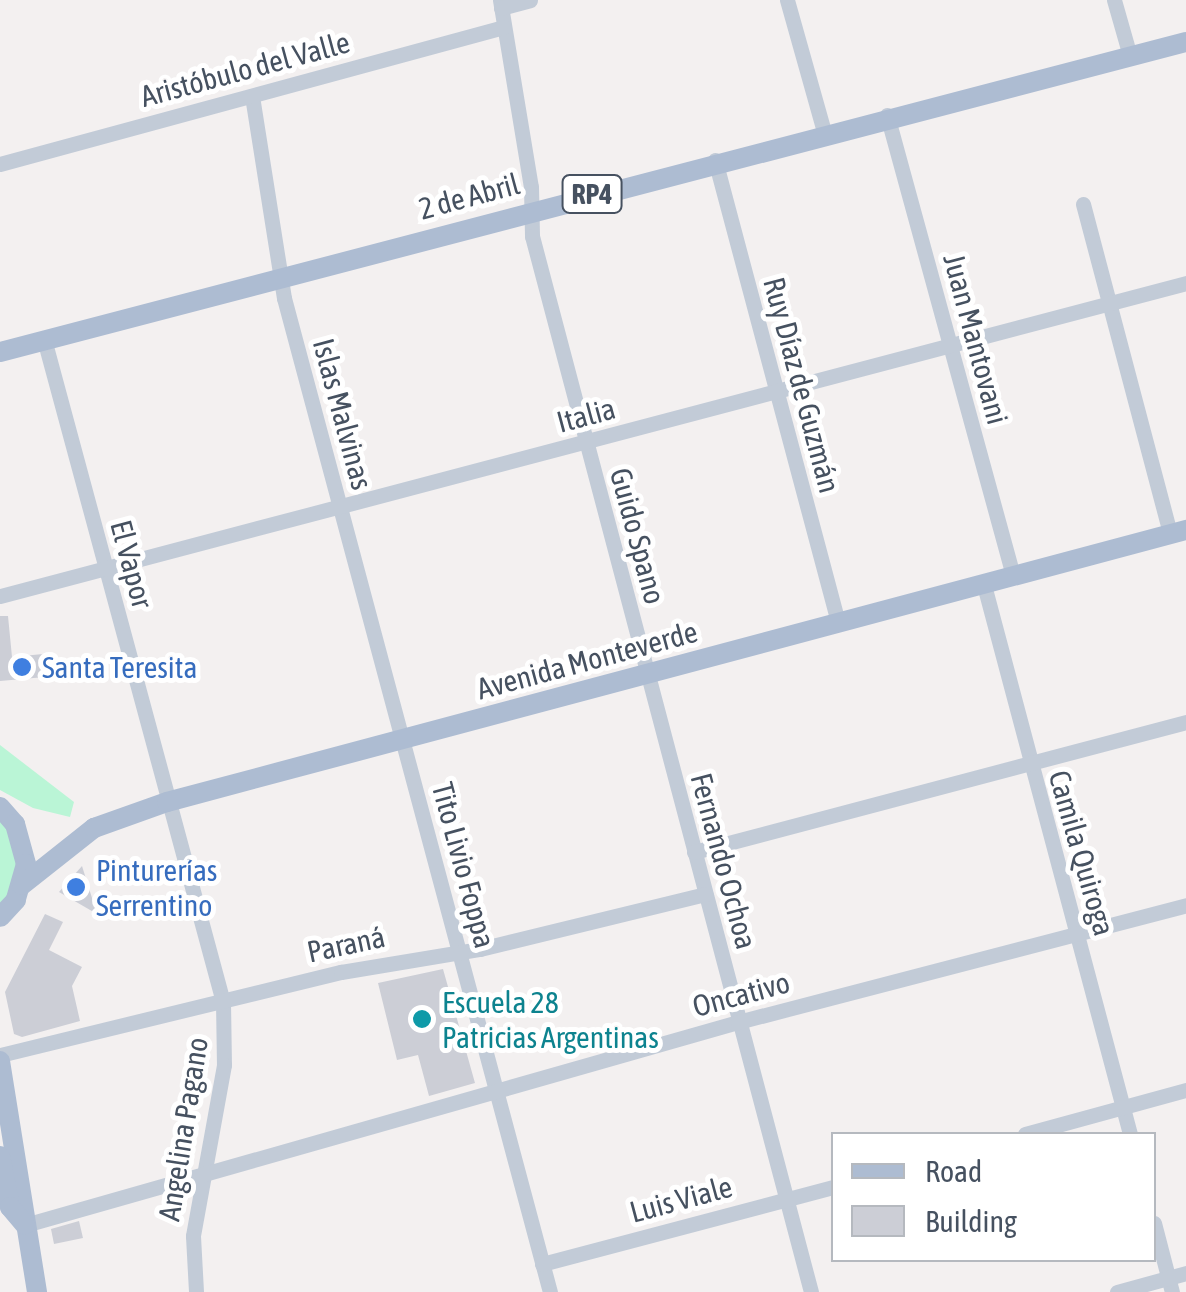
<!DOCTYPE html>
<html>
<head>
<meta charset="utf-8">
<style>
	body { margin:0 }
	#map { position:relative; width:1186px; height:1292px; overflow:hidden; background:#f3f0f0; font-family:"Asap Condensed",sans-serif }
	div>[style] { position:absolute }
	.green>* { inset:0; background:#baf5d6 }
	.building>* { inset:0; background:#ccced6 }
	.minor>* { height:15px; margin:-7.5px; padding:0 7.5px; transform-origin:7.5px; border-radius:7.5px; background:#c2cbd7 }
	.major>* { height:20px; margin:-10px; padding:0 10px; transform-origin:10px; border-radius:10px; background:#adbcd2 }
	.dots>* { width:28px; height:28px; translate:-50% -50%; box-sizing:border-box; border:5px solid #fff; border-radius:50% }
	span { translate:-50% -50%; white-space:nowrap; text-align:center; line-height:1.15; -webkit-text-stroke:10px #fff; paint-order:stroke }
	.shield-label span { padding:2px 8px; background:#fff; border:2px solid; border-radius:8px; -webkit-text-stroke-width:0 }
	.shield-label { font-size:28px; color:#465160; font-weight:700 }
	.street-label { font-size:30px; color:#465160 }
	.shop-label { font-size:30px; color:#366cbe }
	.left { translate:0 -50%; text-align:left }
	.culture-label { font-size:30px; color:#0d838f }
	.legend { position:absolute; left:831px; top:1132px; width:325px; height:130px; box-sizing:border-box; background:#fff; border:2px solid #b5b9bf; margin:0; padding:12px 18px; list-style:none; font-size:30px; color:#465160 }
	.legend li { display:flex; align-items:center; gap:20px; height:50px }
	.legend b { width:50px; border:2px solid #b5b9bf }
</style>
</head>
<body>
<div id="map">
	<div class="green">
		<i style="clip-path:polygon(0 745px,74px 802px,70px 817px,33px 808px,0 790px)"></i>
		<i style="clip-path:polygon(0 815px,18px 842px,18px 883px,0 910px)"></i>
	</div>
	<div class="building">
		<i style="clip-path:polygon(0 616px,8px 616px,12px 657px,43px 654px,45px 677px,0 681px)"></i>
		<i style="clip-path:polygon(82px 866px,97px 914px,59px 892px)"></i>
		<i style="clip-path:polygon(45px 914px,63px 922px,49px 950px,82px 967px,72px 986px,80px 1021px,22px 1037px,14px 1034px,5px 992px)"></i>
		<i style="clip-path:polygon(443px 969px,475px 1083px,429px 1096px,418px 1055px,397px 1060px,378px 983px)"></i>
		<i style="clip-path:polygon(79px 1221px,83px 1238px,54px 1244px,51px 1229px)"></i>
	</div>
	<div class="minor">
		<i style="left:500px;top:0;width:190px;rotate:80.6deg"></i>
		<i style="left:531px;top:187px;width:49px;rotate:88.8deg"></i>
		<i style="left:532px;top:236px;width:1092px;rotate:75.2deg"></i>
		<i style="left:787px;top:0;width:137px;rotate:74.3deg"></i>
		<i style="left:1114px;top:0;width:58px;rotate:74.1deg"></i>
		<i style="left:501px;top:8px;width:30px;rotate:-15deg"></i>
		<i style="left:252px;top:96px;width:205px;rotate:81deg"></i>
		<i style="left:284px;top:298px;width:1029px;rotate:75.02deg"></i>
		<i style="left:887px;top:115px;width:479px;rotate:74.7deg"></i>
		<i style="left:715px;top:160px;width:479px;rotate:75.1deg"></i>
		<i style="left:0;top:164px;width:522px;rotate:-15.21deg"></i>
		<i style="left:1083px;top:204px;width:341px;rotate:75.2deg"></i>
		<i style="left:44px;top:339px;width:687px;rotate:74.89deg"></i>
		<i style="left:223px;top:1002px;width:63px;rotate:89.1deg"></i>
		<i style="left:224px;top:1065px;width:174px;rotate:100.3deg"></i>
		<i style="left:193px;top:1236px;width:56px;rotate:86.9deg"></i>
		<i style="left:984px;top:585px;width:568px;rotate:75.11deg"></i>
		<i style="left:0;top:596px;width:1227px;rotate:-14.78deg"></i>
		<i style="left:694px;top:852px;width:509px;rotate:-14.8deg"></i>
		<i style="left:0;top:1055px;width:351px;rotate:-13.7deg"></i>
		<i style="left:341px;top:972px;width:141px;rotate:-9.4deg"></i>
		<i style="left:480px;top:949px;width:232px;rotate:-13.7deg"></i>
		<i style="left:1025px;top:1134px;width:167px;rotate:-15.3deg"></i>
		<i style="left:1154px;top:1223px;width:71px;rotate:75.4deg"></i>
		<i style="left:25px;top:1225px;width:741px;rotate:-15.89deg"></i>
		<i style="left:738px;top:1022px;width:463px;rotate:-14.6deg"></i>
		<i style="left:542px;top:1264px;width:302px;rotate:-14.8deg"></i>
		<i style="left:1117px;top:1292px;width:72px;rotate:-15.4deg"></i>
	</div>
	<div class="major">
		<i style="left:0;top:352px;width:1226px;rotate:-14.65deg"></i>
		<i style="left:0;top:807px;width:23px;rotate:49deg"></i>
		<i style="left:15px;top:824px;width:41px;rotate:74.6deg"></i>
		<i style="left:26px;top:864px;width:37px;rotate:106deg"></i>
		<i style="left:16px;top:900px;width:23px;rotate:133deg"></i>
		<i style="left:22px;top:885px;width:92px;rotate:-38.4deg"></i>
		<i style="left:94px;top:828px;width:77px;rotate:-19.6deg"></i>
		<i style="left:167px;top:802px;width:1055px;rotate:-14.95deg"></i>
		<i style="left:0;top:1061px;width:234px;rotate:80.9deg"></i>
		<i style="left:0;top:1156px;width:52px;rotate:78.9deg"></i>
		<i style="left:10px;top:1207px;width:23px;rotate:50deg"></i>
	</div>
	<div class="dots">
		<i style="left:22px;top:667px;background:#3f7fe0"></i>
		<i style="left:76px;top:887px;background:#3f7fe0"></i>
		<i style="left:422px;top:1019px;background:#0f9aa8"></i>
	</div>
	<div class="shield-label">
		<span style="left:592px;top:194px">RP4</span>
	</div>
	<div class="street-label">
		<span style="left:245px;top:69px;rotate:-15deg">Aristóbulo del Valle</span>
		<span style="left:469px;top:196px;rotate:-15deg">2 de Abril</span>
		<span style="left:976px;top:339px;rotate:75deg">Juan Mantovani</span>
		<span style="left:802px;top:385px;rotate:75deg">Ruy Díaz de Guzmán</span>
		<span style="left:343px;top:414px;rotate:75deg">Islas Malvinas</span>
		<span style="left:586px;top:415px;rotate:-15deg">Italia</span>
		<span style="left:638px;top:536px;rotate:75deg">Guido Spano</span>
		<span style="left:132px;top:564px;rotate:75deg">El Vapor</span>
		<span style="left:587px;top:660px;rotate:-15deg">Avenida Monteverde</span>
		<span style="left:1082px;top:853px;rotate:74deg">Camila Quiroga</span>
		<span style="left:724px;top:861px;rotate:75deg">Fernando Ochoa</span>
		<span style="left:464px;top:865px;rotate:75deg">Tito Livio Foppa</span>
		<span style="left:346px;top:944px;rotate:-12deg">Paraná</span>
		<span style="left:741px;top:994px;rotate:-15deg">Oncativo</span>
		<span style="left:183px;top:1129px;rotate:-81deg">Angelina Pagano</span>
		<span style="left:681px;top:1199px;rotate:-15deg">Luis Viale</span>
	</div>
	<div class="shop-label">
		<span class="left" style="left:42px;top:667px">Santa Teresita</span>
		<span class="left" style="left:96px;top:887px">Pinturerías<br>Serrentino</span>
	</div>
	<div class="culture-label">
		<span class="left" style="left:442px;top:1019px">Escuela 28<br>Patricias Argentinas</span>
	</div>
	<ul class="legend">
	<li><b style="height:12px;background:#adbcd2"></b>Road</li>
	<li><b style="height:28px;background:#ccced6"></b>Building</li>
	</ul>
</div>
</body>
</html>
